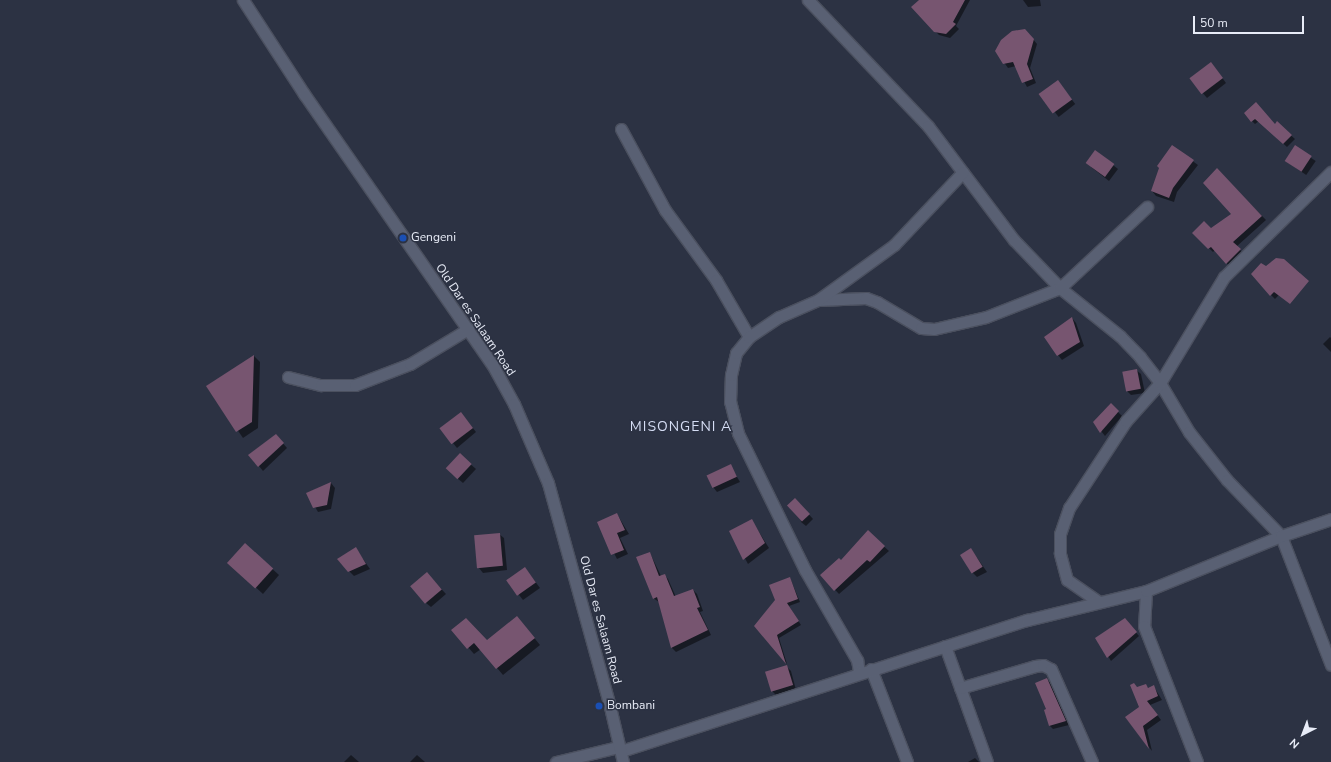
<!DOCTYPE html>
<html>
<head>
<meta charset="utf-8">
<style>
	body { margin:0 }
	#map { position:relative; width:1331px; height:762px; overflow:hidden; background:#2c3243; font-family:"Nunito Sans",sans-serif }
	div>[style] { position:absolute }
	.shadow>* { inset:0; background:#0007; transform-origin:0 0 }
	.building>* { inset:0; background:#775570; transform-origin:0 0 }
	.roads { filter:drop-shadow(1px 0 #4b505f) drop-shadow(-1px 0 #4b505f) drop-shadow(0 1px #4b505f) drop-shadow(0 -1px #4b505f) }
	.minor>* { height:11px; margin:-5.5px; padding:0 5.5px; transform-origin:5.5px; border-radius:5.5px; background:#596073 }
	.tertiary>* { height:11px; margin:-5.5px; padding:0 5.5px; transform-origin:5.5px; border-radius:5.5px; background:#596073 }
	.dots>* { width:11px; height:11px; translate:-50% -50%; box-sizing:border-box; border:2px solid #2c3243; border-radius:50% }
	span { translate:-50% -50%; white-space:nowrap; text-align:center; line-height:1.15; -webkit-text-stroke:3px #2c3243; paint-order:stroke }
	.poi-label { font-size:12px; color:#e8ecf7 }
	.left { translate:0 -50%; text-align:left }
	.street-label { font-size:12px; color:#e8ecf7 }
	.quarter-label { font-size:14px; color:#d6def5; letter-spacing:1px }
	.north { position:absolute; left:1283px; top:714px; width:40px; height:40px; -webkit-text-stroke:3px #2c3243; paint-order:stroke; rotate:222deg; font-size:11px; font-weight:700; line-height:16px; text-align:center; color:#e8ecf7 }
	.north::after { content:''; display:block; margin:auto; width:14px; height:18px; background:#e8ecf7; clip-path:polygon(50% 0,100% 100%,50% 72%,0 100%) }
	.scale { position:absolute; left:1193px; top:16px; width:111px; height:18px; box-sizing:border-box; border:2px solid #e8ecf7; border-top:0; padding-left:5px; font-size:12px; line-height:14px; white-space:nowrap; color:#e8ecf7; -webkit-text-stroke:3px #2c3243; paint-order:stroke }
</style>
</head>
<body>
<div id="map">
	<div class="shadow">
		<i style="clip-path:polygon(920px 0,970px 0,956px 26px,959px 29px,950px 38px,939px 35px,912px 7px)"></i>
		<i style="clip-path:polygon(1023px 0,1040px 0,1041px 6px,1028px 7px)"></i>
		<i style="clip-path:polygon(1029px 34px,1037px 44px,1030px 68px,1036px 83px,1027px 87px,1016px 66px,1008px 68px,996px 51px)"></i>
		<i style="clip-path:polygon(1215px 68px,1226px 83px,1207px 98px,1191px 79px)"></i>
		<i style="left:1058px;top:82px;width:28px;height:21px;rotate:52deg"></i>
		<i style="clip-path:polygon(1259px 107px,1275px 125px,1277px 123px,1295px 139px,1287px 147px,1259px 121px,1255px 124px,1252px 121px)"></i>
		<i style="clip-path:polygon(1172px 146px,1198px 165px,1177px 192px,1174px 202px,1156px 196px,1152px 191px)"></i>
		<i style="left:1295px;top:147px;width:25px;height:17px;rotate:34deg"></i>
		<i style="clip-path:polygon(1095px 151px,1118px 169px,1109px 181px,1091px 167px)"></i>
		<i style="clip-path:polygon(1217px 170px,1266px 220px,1236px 247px,1244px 253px,1230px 267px,1215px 250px,1213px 252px,1193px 233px,1211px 229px,1233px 214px)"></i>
		<i style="clip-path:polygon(1284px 260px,1300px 273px,1275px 299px,1271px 295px)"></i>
		<i style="clip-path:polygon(1072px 318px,1076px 323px,1084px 346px,1062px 360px,1058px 355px)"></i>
		<i style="clip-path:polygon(1330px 337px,1331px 338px,1331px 352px,1323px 344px)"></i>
		<i style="clip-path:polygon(254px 356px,260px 362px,258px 428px,243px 438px,207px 386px)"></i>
		<i style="clip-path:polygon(1136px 370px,1141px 374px,1145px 393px,1131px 395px,1126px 390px)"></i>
		<i style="clip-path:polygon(1113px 407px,1122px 416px,1105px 436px,1094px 422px)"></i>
		<i style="clip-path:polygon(465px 418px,476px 432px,457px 448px,453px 443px)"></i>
		<i style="clip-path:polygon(276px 435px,287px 448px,263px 471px,250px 455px)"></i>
		<i style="clip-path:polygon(460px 455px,476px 469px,463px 483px,451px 473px)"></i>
		<i style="clip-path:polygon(730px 465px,740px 482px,717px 492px,713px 487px)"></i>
		<i style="clip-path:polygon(331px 483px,335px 488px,331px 509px,318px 512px,307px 493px)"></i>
		<i style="clip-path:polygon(799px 503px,813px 519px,806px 526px,801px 522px)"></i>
		<i style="clip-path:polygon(617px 514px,629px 534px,620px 538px,628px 554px,617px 559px,598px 522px)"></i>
		<i style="clip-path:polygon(752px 521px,769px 548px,748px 564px,730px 531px)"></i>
		<i style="clip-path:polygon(868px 532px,889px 551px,839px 594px,821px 575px,841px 561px)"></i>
		<i style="clip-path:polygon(499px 534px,504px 538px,507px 570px,483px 573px,479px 568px)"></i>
		<i style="clip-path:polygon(245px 544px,279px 575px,263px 594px,236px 569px)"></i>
		<i style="clip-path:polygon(356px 549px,370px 569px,354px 576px,338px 560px)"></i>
		<i style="clip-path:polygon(971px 549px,987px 572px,977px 577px,973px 573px)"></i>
		<i style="clip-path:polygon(650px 553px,661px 576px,664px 575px,668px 579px,676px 597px,693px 590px,697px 594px,703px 611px,700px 612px,711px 635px,676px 652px,672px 648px,659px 602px,653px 598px)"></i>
		<i style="clip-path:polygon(525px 568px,540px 588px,523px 600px,519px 595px)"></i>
		<i style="clip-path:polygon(431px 578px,446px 594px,431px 607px,426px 603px)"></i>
		<i style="clip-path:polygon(790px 578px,800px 602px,789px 606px,801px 625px,779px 638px,787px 664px,755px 626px,776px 601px)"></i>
		<i style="clip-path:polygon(1128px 623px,1139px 636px,1111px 661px,1097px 638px)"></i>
		<i style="clip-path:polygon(523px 624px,540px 645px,503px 675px,481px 649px,474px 654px,453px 630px,487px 641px)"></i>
		<i style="clip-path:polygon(786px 666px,791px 671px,796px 690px,777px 696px,772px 691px)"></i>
		<i style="clip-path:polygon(1047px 680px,1051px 683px,1069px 725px,1053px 729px,1050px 726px)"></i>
		<i style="clip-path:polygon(1145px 685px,1149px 689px,1154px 687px,1162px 700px,1150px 705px,1161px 720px,1147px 730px,1152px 751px,1126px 718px,1140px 707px)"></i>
		<i style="clip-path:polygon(351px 755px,359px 762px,344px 762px)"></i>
		<i style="clip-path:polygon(417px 755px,425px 762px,410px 762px)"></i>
		<i style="clip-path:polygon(975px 758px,979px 762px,968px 762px)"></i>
	</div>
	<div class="building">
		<i style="clip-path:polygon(919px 0,965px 0,953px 22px,956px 24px,946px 34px,934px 32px,911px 7px)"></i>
		<i style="clip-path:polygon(1025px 29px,1034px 39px,1027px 64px,1033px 79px,1022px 83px,1013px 62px,1003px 64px,995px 51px,1001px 40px,1012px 31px)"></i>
		<i style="left:1211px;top:62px;width:20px;height:27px;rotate:53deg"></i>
		<i style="left:1058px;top:80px;width:24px;height:24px;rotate:54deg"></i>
		<i style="clip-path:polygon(1256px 102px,1275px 124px,1277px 121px,1292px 135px,1283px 144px,1255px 119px,1251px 122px,1244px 113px)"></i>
		<i style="clip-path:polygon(1172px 145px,1194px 160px,1173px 188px,1169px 198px,1151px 191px,1159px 168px,1157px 166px)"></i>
		<i style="left:1295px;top:145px;width:20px;height:19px;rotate:33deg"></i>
		<i style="left:1095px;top:150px;width:24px;height:16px;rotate:36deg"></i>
		<i style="clip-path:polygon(1217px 168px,1262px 216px,1233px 242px,1241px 249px,1226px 264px,1211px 247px,1208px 249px,1192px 233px,1204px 221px,1211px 228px,1231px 214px,1203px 183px)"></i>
		<i style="clip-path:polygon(1276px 258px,1284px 259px,1309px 281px,1290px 304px,1274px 292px,1270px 296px,1251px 274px,1261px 263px,1266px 266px)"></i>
		<i style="clip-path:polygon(1072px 317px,1080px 342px,1057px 356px,1044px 337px)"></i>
		<i style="clip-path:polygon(254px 355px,252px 422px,236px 432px,206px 386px)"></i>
		<i style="left:1137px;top:369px;width:20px;height:15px;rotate:79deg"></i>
		<i style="clip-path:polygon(1111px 403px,1119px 411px,1100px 433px,1093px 422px)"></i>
		<i style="left:461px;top:412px;width:20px;height:27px;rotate:53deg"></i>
		<i style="clip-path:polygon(276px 434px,284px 443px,258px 467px,248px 455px)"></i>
		<i style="left:460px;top:453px;width:16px;height:21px;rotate:43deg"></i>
		<i style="left:731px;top:464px;width:14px;height:27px;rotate:65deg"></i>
		<i style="clip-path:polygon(331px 482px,327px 505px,313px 508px,306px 493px)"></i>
		<i style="left:795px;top:498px;width:22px;height:11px;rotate:47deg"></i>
		<i style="clip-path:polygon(617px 513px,625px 530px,617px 533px,624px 550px,611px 555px,597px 522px)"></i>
		<i style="clip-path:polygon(752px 519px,765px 543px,743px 560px,729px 531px)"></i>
		<i style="clip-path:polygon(868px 530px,885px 546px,870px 562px,867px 560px,834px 591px,820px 575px,839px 558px,841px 560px)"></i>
		<i style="left:500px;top:533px;width:33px;height:26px;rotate:85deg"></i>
		<i style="left:245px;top:543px;width:38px;height:27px;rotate:42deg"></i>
		<i style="clip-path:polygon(356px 547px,366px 564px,348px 572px,337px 559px)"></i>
		<i style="left:971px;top:548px;width:22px;height:13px;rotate:58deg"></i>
		<i style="clip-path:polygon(650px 552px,659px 576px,665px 574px,674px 596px,693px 589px,700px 607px,697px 608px,708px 630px,671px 648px,657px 597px,653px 599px,636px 557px)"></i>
		<i style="left:525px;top:567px;width:19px;height:23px;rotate:55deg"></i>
		<i style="left:427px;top:572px;width:23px;height:22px;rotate:50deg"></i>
		<i style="clip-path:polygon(790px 577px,798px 599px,787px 603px,799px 621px,777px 635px,786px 664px,754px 626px,775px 600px,769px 585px)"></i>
		<i style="clip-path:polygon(517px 616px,535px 638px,496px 669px,474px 643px,467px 649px,451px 630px,466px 618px,487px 640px)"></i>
		<i style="clip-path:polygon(1125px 618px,1137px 632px,1107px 658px,1095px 638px)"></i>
		<i style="left:787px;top:665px;width:21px;height:23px;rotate:73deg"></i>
		<i style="clip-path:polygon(1047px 678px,1066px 721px,1049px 726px,1044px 710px,1046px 709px,1035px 683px)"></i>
		<i style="clip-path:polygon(1134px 683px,1137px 687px,1146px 684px,1148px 688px,1154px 685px,1158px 696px,1147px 701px,1158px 715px,1143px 726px,1149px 749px,1125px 717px,1139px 707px,1130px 685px)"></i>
	</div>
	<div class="roads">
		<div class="minor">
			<i style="left:808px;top:0;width:174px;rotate:46.4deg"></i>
			<i style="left:928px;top:126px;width:143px;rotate:53deg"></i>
			<i style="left:1014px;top:240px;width:66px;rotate:46.2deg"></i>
			<i style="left:1060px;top:288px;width:77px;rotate:38.7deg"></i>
			<i style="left:1120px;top:336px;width:29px;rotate:46deg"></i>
			<i style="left:1140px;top:357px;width:33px;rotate:52deg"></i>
			<i style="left:1160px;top:383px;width:57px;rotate:59.4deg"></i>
			<i style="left:1189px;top:432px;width:61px;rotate:51.6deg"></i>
			<i style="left:1227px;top:480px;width:78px;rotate:46deg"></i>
			<i style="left:1281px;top:536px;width:138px;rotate:68.8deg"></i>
			<i style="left:621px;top:129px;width:92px;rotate:61.5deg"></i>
			<i style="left:665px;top:210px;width:87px;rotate:53.9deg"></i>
			<i style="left:716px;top:280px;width:66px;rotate:59.9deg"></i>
			<i style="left:819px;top:300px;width:47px;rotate:-2.4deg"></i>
			<i style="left:866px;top:298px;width:12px;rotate:20deg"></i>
			<i style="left:877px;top:302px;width:51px;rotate:30.6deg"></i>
			<i style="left:921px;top:328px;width:13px;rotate:4deg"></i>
			<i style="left:934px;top:329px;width:53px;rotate:-13deg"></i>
			<i style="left:986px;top:317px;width:79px;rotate:-21.4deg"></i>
			<i style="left:1060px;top:288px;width:119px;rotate:-43deg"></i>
			<i style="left:288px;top:377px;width:34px;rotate:14deg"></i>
			<i style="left:321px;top:385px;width:34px"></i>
			<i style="left:355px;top:385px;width:59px;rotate:-20.9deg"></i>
			<i style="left:410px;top:364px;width:68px;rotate:-31.1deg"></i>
			<i style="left:1146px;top:591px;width:35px;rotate:93deg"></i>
			<i style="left:1144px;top:626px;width:146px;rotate:68.7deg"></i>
			<i style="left:1099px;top:602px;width:39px;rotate:-145deg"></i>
			<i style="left:1067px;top:580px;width:28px;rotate:-105deg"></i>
			<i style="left:1060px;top:553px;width:19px;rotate:-90deg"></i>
			<i style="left:1060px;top:534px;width:28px;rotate:-71deg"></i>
			<i style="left:1069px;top:508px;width:104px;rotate:-56.8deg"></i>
			<i style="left:1126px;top:421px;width:51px;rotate:-48.2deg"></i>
			<i style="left:1160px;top:383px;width:124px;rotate:-58.9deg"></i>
			<i style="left:1224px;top:277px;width:150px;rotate:-44.5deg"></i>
			<i style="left:945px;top:646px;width:123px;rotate:70.1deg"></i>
			<i style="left:871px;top:669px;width:100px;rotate:68.8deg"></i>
			<i style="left:859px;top:672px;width:12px;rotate:-99deg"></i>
			<i style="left:857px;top:660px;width:104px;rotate:-120deg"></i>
			<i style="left:805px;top:570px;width:153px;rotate:-116.1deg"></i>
			<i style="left:738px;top:433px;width:32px;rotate:-104deg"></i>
			<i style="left:730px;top:402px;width:27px;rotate:-88deg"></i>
			<i style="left:731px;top:375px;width:23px;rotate:-77deg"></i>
			<i style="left:736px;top:353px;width:21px;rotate:-51deg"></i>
			<i style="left:749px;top:337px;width:36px;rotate:-34deg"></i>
			<i style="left:779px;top:317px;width:43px;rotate:-23.6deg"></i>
			<i style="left:818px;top:300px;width:94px;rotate:-35.9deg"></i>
			<i style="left:894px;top:245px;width:100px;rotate:-46.6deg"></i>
			<i style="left:960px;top:688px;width:78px;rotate:-16.3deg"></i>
			<i style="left:1035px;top:666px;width:8px;rotate:-7deg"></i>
			<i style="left:1043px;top:665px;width:9px;rotate:27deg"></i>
			<i style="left:1051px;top:669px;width:102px;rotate:66.2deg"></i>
			<i style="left:621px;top:751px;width:427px;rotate:-17.9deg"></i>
			<i style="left:1027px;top:620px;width:122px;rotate:-13.7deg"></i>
			<i style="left:1146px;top:591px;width:146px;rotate:-22.2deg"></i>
			<i style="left:1281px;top:536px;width:53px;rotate:-18.8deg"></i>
			<i style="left:556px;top:762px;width:64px;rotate:-13.6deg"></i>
		</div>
		<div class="tertiary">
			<i style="left:243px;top:0;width:112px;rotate:57deg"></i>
			<i style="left:304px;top:94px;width:329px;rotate:55.2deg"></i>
			<i style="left:492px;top:364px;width:46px;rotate:61.2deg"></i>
			<i style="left:514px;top:404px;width:86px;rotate:66.7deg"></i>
			<i style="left:548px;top:483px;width:232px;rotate:74.5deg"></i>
			<i style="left:610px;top:707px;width:57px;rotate:76.7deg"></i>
		</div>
	</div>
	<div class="dots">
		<i style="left:403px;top:238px;background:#1a4fb4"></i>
		<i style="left:599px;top:706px;background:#1a4fb4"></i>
	</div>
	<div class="poi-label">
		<span class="left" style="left:411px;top:238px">Gengeni</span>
		<span class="left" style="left:607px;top:706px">Bombani</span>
	</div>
	<div class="street-label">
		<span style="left:475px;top:320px;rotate:56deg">Old Dar es Salaam Road</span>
		<span style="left:600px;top:620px;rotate:75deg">Old Dar es Salaam Road</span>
	</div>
	<div class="quarter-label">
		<span style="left:681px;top:427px">MISONGENI A</span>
	</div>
	<div class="north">N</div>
	<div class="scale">50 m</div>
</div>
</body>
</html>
